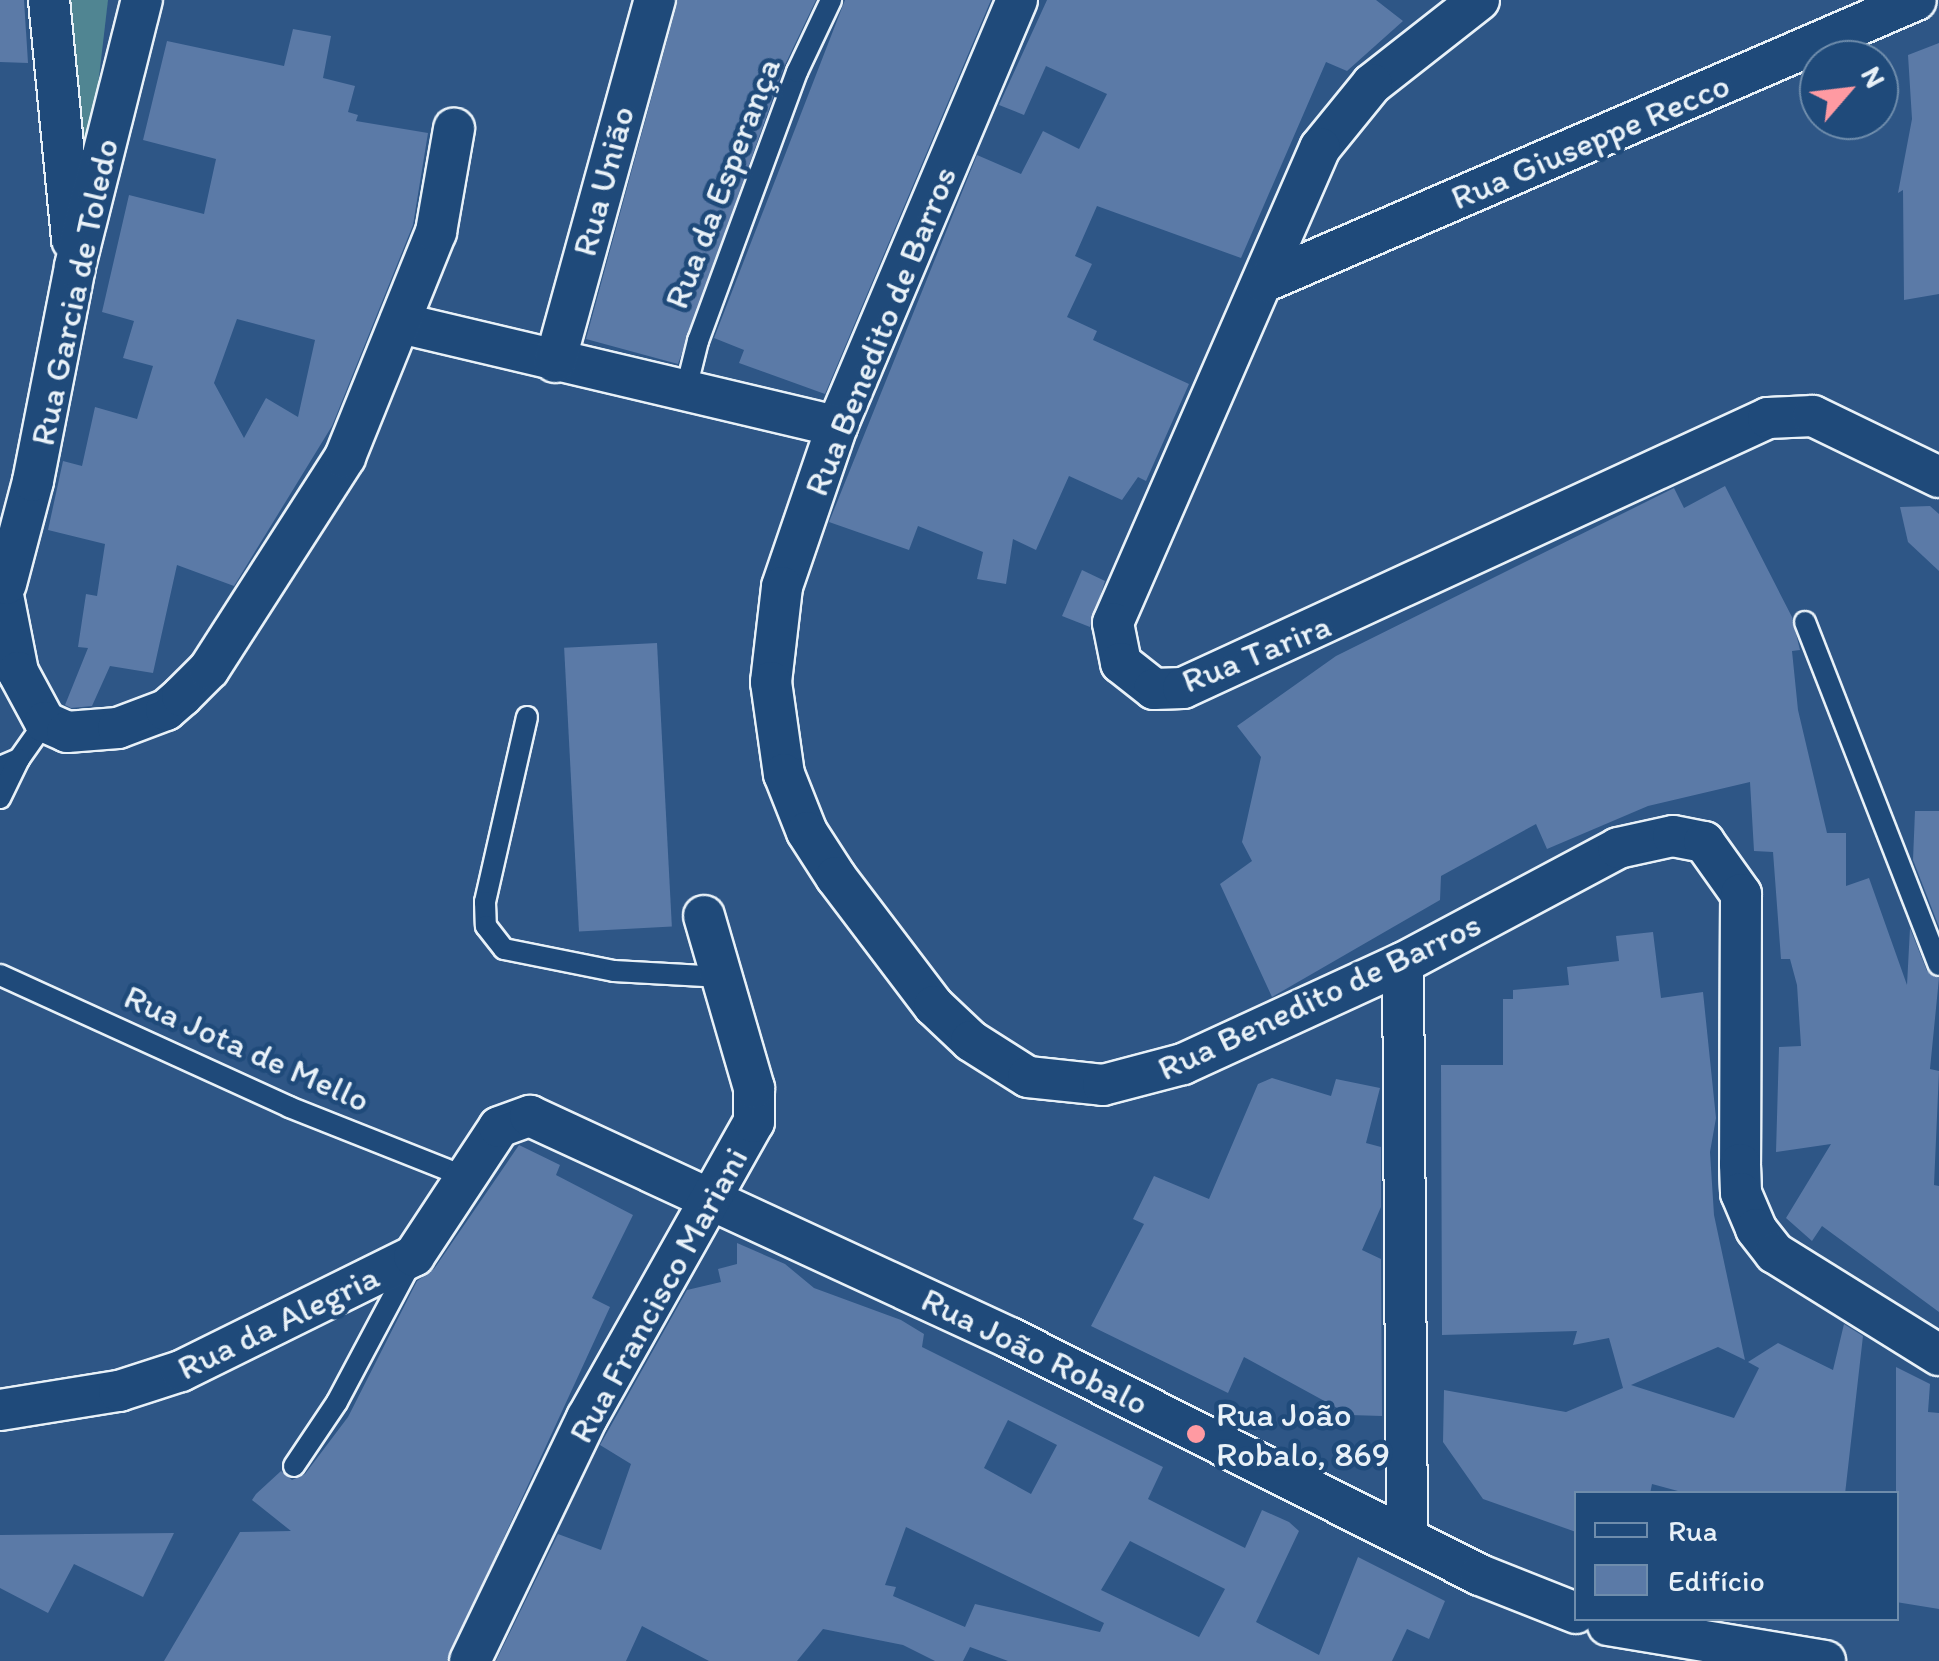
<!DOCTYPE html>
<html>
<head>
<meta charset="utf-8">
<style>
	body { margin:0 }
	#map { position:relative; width:1939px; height:1661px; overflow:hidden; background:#2e5686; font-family:Itim,sans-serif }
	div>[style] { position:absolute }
	.green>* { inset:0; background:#508592 }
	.building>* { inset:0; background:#5b7aa7; transform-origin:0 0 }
	.roads { filter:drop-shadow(2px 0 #e8f1f8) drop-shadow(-2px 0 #e8f1f8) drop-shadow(0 2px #e8f1f8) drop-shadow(0 -2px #e8f1f8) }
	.lane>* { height:20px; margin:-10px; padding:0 10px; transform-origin:10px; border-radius:10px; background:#1f4a7a }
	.street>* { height:40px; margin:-20px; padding:0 20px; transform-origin:20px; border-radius:20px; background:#1f4a7a }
	.dots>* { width:28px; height:28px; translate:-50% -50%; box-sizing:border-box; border:5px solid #1f4a7a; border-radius:50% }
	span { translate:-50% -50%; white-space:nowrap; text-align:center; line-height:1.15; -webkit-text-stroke:9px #1f4a7a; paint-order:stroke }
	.street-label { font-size:35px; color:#e8f1f8 }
	.poi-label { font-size:35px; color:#e8f1f8 }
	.left { translate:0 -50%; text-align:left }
	.legend { position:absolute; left:1574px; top:1491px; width:325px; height:130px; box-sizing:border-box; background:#1f4a7a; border:2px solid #6f8dac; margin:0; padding:12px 18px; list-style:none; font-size:30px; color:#e8f1f8 }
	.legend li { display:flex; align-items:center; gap:20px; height:50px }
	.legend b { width:50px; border:2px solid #6f8dac }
	.north { position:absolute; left:1799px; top:40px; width:100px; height:100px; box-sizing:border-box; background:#1f4a7a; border:2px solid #6f8dac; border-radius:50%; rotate:62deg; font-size:28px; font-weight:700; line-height:40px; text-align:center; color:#e8f1f8 }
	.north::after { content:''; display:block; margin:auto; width:35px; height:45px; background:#ff9aa2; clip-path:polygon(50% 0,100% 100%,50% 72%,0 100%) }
</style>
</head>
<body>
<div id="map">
	<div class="green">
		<i style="clip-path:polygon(69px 0,108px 0,90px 154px,72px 154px)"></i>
	</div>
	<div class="building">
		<i style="clip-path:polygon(0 0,24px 0,28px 63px,0 62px)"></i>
		<i style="clip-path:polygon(678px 0,816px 0,784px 67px,678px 364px,586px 339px)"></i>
		<i style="clip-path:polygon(845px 0,991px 0,825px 394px,739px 363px,744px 350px,714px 338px)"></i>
		<i style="clip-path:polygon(1047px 0,1376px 0,1403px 21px,1347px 71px,1326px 62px,1241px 258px,1097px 206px,1075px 256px,1092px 264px,1067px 317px,1097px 331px,1093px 340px,1189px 384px,1146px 481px,1138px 477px,1122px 500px,1069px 476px,1036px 550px,1013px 539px,1006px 584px,977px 579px,983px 552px,918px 526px,909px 550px,829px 522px,977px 155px,1021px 174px,1043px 131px,1079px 149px,1107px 94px,1046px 66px,1024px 115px,999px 105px)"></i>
		<i style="clip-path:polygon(evenodd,293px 29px,331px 36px,323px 78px,355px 86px,348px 112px,358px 115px,356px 121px,428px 133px,413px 225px,332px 426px,234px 586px,177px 565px,153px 673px,110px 666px,92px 706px,71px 708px,65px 705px,88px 648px,78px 647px,86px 594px,97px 596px,105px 544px,48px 530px,63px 461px,82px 466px,95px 407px,137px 419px,153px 366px,123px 358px,134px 321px,102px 312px,129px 195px,204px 214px,216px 159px,143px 140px,167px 41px,284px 66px,293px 29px,237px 319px,315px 340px,298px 417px,266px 398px,244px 438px,214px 383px,237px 319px)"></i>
		<i style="clip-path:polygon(1939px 43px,1939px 294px,1904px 300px,1903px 190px,1898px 193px,1912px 119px,1908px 55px)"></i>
		<i style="clip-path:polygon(1725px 486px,1792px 617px,1800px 650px,1792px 651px,1798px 710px,1827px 833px,1846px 833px,1846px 886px,1869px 878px,1907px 985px,1910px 928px,1927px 971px,1939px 978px,1930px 1069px,1939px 1071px,1934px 1185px,1939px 1186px,1939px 1312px,1822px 1226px,1812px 1241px,1786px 1218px,1831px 1144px,1776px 1152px,1779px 1047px,1801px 1046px,1797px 985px,1790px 959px,1781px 959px,1773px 852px,1754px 851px,1750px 782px,1648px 806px,1547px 849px,1536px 824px,1441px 876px,1440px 900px,1272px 997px,1220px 884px,1252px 861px,1242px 842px,1261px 757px,1237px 726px,1336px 656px,1674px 488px,1684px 508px)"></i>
		<i style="clip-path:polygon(1930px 506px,1939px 514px,1939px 571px,1908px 542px,1900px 507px)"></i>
		<i style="clip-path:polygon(1082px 570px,1105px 581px,1090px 627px,1062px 616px)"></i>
		<i style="left:657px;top:643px;width:284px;height:93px;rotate:87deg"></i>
		<i style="clip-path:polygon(1915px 811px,1939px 811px,1939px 927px,1913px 860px)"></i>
		<i style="clip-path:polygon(1653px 932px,1661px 998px,1703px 992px,1716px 1118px,1710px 1152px,1714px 1215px,1745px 1360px,1718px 1347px,1631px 1385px,1734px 1418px,1759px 1368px,1748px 1362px,1778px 1343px,1833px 1370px,1844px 1324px,1863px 1336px,1845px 1494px,1689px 1494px,1652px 1484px,1650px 1494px,1576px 1494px,1576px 1532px,1483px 1499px,1443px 1442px,1444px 1390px,1566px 1412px,1623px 1388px,1609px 1338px,1573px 1345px,1577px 1331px,1442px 1335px,1441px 1065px,1503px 1065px,1503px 999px,1513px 999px,1513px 990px,1569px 985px,1567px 967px,1619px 961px,1616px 936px)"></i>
		<i style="clip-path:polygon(1272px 1078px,1331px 1096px,1336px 1079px,1380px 1088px,1366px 1143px,1381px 1147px,1381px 1207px,1362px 1250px,1381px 1259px,1382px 1416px,1350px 1415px,1244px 1357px,1228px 1393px,1091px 1326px,1144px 1224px,1133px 1219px,1154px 1176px,1209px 1199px,1258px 1084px)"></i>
		<i style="clip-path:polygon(519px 1145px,560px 1165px,556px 1175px,633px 1215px,592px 1298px,610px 1307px,447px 1661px,164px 1661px,240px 1532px,291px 1531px,252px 1500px,256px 1494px,281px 1471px,292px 1480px,305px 1474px,348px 1417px,417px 1281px,434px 1269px)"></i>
		<i style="clip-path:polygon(evenodd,737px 1243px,785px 1264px,814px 1288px,901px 1320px,924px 1334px,922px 1347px,1163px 1467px,1148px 1499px,1245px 1548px,1262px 1510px,1289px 1522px,1299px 1531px,1256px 1622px,1319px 1655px,1358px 1557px,1445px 1601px,1429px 1639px,1407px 1629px,1392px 1661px,1008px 1661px,970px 1647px,963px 1661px,935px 1661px,903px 1645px,823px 1629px,797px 1661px,709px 1661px,642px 1626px,626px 1661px,496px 1661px,558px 1534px,601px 1550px,631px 1464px,600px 1445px,687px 1290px,721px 1282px,718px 1269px,737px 1264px,737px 1243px,1008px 1420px,1057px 1445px,1031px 1494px,984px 1468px,1008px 1420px,737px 1243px,906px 1527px,1104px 1623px,1100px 1632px,975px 1604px,965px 1627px,893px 1596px,896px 1587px,885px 1585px,906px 1527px,737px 1243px,1130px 1541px,1225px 1589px,1199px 1637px,1101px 1590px,1130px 1541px)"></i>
		<i style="clip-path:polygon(1896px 1367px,1930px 1384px,1928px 1412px,1939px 1413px,1939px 1609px,1896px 1602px)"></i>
		<i style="clip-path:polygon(174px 1533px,143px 1597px,74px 1564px,48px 1613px,0 1588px,0 1535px)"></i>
	</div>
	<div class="roads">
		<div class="lane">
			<i style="left:685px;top:393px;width:54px;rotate:-76deg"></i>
			<i style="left:698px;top:341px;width:287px;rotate:-69.8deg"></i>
			<i style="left:797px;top:72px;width:80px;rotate:-64.7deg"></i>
			<i style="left:1805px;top:622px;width:368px;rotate:68.7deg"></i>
			<i style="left:527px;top:717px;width:190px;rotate:102.8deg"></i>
			<i style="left:485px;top:902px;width:24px;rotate:88deg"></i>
			<i style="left:486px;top:926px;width:29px;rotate:52deg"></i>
			<i style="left:504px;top:949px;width:112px;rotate:11.3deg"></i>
			<i style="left:614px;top:971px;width:108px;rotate:3.2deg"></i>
			<i style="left:0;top:767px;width:21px;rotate:-23deg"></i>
			<i style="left:19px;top:759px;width:45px;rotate:-54.9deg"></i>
			<i style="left:0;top:798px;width:43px;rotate:-64deg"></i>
			<i style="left:0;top:975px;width:318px;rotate:24.5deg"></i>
			<i style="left:289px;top:1107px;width:193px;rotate:21.6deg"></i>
			<i style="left:294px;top:1466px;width:77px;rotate:-56.1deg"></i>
			<i style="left:337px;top:1402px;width:157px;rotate:-62deg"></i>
		</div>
		<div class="street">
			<i style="left:49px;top:0;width:241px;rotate:84.5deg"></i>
			<i style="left:1017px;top:0;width:462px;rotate:112.9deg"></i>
			<i style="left:837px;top:426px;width:170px;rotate:108.9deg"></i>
			<i style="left:782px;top:587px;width:96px;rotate:96.6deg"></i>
			<i style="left:771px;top:682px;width:93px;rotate:82deg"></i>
			<i style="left:784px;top:774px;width:62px;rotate:68.4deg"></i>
			<i style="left:807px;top:832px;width:54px;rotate:57.2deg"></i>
			<i style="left:836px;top:877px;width:162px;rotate:52.8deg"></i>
			<i style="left:934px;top:1006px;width:51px;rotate:43.4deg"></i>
			<i style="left:971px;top:1041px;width:67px;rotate:32.3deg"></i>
			<i style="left:1028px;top:1077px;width:75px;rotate:6.1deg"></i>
			<i style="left:1103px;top:1085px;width:83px;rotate:-14.7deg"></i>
			<i style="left:1183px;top:1064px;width:242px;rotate:-24.7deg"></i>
			<i style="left:1403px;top:963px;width:244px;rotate:-28.1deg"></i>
			<i style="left:1618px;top:848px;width:56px;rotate:-12.3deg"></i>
			<i style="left:1673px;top:836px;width:32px;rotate:11deg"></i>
			<i style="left:1704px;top:842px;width:64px;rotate:54.6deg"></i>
			<i style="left:1741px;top:894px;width:270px;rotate:90.2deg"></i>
			<i style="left:1740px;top:1164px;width:29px;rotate:88deg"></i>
			<i style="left:1741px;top:1193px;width:39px;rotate:67deg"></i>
			<i style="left:1756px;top:1229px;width:31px;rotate:52deg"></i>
			<i style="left:1775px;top:1253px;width:193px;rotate:31.9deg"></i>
			<i style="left:1479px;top:0;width:136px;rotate:141.9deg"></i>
			<i style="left:1372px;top:84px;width:82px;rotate:129.1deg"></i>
			<i style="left:1320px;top:148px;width:518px;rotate:113.55deg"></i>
			<i style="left:1113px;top:623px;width:41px;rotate:78.7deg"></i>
			<i style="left:1121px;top:663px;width:42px;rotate:38.2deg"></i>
			<i style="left:1154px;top:689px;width:29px;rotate:-2deg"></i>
			<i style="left:1183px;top:688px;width:644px;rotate:-24.78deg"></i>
			<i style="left:1768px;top:418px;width:45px;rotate:-2.5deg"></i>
			<i style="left:1813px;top:416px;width:140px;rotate:25.8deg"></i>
			<i style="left:1264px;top:282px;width:710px;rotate:-23.39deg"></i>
			<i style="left:400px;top:323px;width:449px;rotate:13.3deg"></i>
			<i style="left:555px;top:362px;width:376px;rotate:-74.6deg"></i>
			<i style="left:0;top:580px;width:94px;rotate:78.9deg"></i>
			<i style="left:18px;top:672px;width:57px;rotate:61.6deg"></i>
			<i style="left:45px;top:722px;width:24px;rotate:24deg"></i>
			<i style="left:67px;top:732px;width:51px;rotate:-4.5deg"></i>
			<i style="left:118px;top:728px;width:51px;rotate:-20.6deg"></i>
			<i style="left:166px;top:710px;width:21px;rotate:-41deg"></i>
			<i style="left:182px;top:696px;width:38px;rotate:-45deg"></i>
			<i style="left:209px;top:669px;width:252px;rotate:-57.3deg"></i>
			<i style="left:345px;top:457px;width:243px;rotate:-68deg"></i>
			<i style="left:436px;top:232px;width:105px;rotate:-80.1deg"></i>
			<i style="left:6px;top:584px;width:106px;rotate:-75.3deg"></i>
			<i style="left:33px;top:481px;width:219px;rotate:-78.9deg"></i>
			<i style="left:75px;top:266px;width:274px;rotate:-75.9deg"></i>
			<i style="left:1403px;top:963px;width:572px;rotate:89.6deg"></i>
			<i style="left:0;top:1410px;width:121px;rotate:-9.1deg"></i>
			<i style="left:119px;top:1391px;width:65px;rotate:-17.9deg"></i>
			<i style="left:181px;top:1371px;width:260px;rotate:-26.3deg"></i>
			<i style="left:414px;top:1256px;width:154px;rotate:-56.6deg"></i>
			<i style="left:499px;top:1127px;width:33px;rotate:-20deg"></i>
			<i style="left:530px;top:1116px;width:529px;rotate:24.82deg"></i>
			<i style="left:1010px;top:1338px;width:526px;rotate:26.76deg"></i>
			<i style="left:1480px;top:1575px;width:103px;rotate:21.6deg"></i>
			<i style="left:1608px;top:1625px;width:220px;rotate:9.4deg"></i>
			<i style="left:470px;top:1661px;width:270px;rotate:-64.3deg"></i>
			<i style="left:587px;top:1418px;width:340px;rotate:-60.6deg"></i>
			<i style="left:754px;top:1122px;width:34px;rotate:-90deg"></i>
			<i style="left:754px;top:1088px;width:179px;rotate:-106.2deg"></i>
		</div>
	</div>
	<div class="dots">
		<i style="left:1196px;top:1434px;background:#ff9aa2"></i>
	</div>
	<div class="street-label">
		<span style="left:1590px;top:141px;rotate:-23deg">Rua Giuseppe Recco</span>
		<span style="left:603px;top:181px;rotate:-75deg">Rua União</span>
		<span style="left:722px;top:183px;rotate:-69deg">Rua da Esperança</span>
		<span style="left:74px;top:292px;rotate:-78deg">Rua Garcia de Toledo</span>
		<span style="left:880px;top:331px;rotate:-68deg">Rua Benedito de Barros</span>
		<span style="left:1256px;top:653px;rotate:-22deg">Rua Tarira</span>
		<span style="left:1319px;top:996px;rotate:-25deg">Rua Benedito de Barros</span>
		<span style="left:247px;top:1048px;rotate:24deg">Rua Jota de Mello</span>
		<span style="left:658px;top:1295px;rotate:-61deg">Rua Francisco Mariani</span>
		<span style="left:278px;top:1322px;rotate:-26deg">Rua da Alegria</span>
		<span style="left:1035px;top:1351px;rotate:26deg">Rua João Robalo</span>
	</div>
	<div class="poi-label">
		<span class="left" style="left:1216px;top:1434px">Rua João<br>Robalo, 869</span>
	</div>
	<ul class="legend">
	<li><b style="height:12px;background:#1f4a7a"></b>Rua</li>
	<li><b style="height:28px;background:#5b7aa7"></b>Edifício</li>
	</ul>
	<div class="north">N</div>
</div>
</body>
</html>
